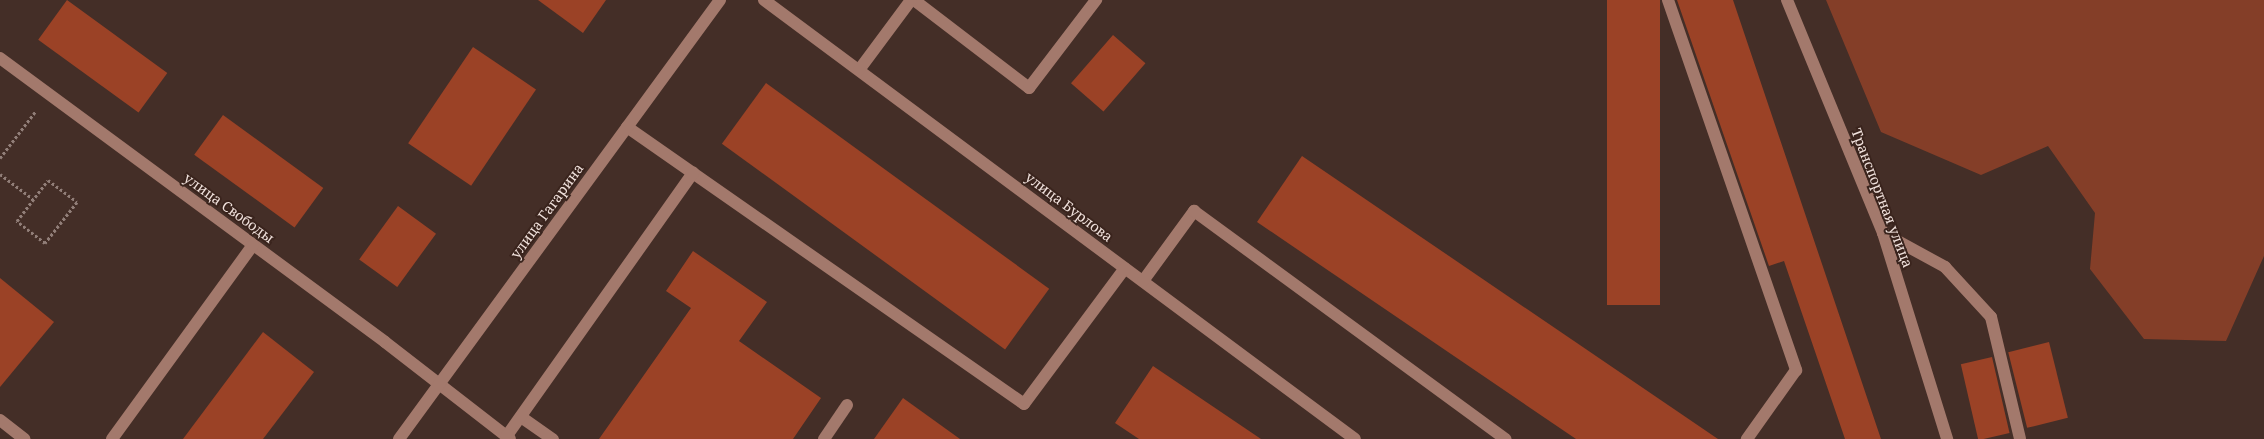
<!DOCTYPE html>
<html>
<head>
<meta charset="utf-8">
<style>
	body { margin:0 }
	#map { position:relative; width:2264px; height:439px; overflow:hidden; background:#442e27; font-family:"Noto Serif",serif }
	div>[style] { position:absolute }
	.green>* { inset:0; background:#843e28 }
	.building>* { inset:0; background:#9b4226; transform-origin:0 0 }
	.path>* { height:3px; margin-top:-1.5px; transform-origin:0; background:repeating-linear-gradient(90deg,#917e78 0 2.5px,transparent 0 5px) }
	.minor>* { height:12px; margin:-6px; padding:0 6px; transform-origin:6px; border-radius:6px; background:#a3796c }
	span { translate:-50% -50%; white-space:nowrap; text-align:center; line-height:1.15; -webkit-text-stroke:4px #3a241d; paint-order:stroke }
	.street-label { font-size:14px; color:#f0e1dc }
</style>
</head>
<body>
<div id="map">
	<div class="green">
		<i style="clip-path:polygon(1826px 0,2264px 0,2264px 256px,2226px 341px,2144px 339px,2090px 269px,2095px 213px,2048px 146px,1981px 175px,1881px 132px)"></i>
	</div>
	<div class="building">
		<i style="left:67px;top:0;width:124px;height:49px;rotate:36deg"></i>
		<i style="clip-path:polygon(538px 0,606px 0,583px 33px)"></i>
		<i style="left:1607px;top:0;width:53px;height:305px"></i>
		<i style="clip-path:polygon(1677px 0,1733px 0,1881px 439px,1845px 439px,1784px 261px,1769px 266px)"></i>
		<i style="left:1113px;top:35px;width:43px;height:64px;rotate:41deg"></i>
		<i style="left:473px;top:47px;width:76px;height:116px;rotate:34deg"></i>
		<i style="left:766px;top:83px;width:350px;height:75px;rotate:36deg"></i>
		<i style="left:223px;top:115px;width:124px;height:49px;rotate:36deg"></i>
		<i style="clip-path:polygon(1302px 156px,1718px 439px,1576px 439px,1257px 222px)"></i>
		<i style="left:398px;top:206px;width:47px;height:66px;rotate:36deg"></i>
		<i style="clip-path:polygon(693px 251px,767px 302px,739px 341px,821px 398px,793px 439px,599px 439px,691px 308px,666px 291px)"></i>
		<i style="clip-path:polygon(0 278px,54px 322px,0 387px)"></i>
		<i style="clip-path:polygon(263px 332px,314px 372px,263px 439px,183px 439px)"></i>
		<i style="left:2049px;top:342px;width:78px;height:42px;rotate:76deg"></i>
		<i style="left:1992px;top:357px;width:78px;height:32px;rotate:77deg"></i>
		<i style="clip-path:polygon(1153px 366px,1261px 439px,1139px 439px,1115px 423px)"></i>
		<i style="clip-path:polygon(903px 398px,960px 439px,874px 439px)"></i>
	</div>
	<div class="path">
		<i style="left:0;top:158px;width:58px;rotate:-52.7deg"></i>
		<i style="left:0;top:174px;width:41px;rotate:37.1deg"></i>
		<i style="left:48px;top:180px;width:36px;rotate:37deg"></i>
		<i style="left:77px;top:202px;width:52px;rotate:128deg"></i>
		<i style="left:45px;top:243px;width:36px;rotate:-142deg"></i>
		<i style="left:17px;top:221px;width:51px;rotate:-52.9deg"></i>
	</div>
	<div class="minor">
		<i style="left:764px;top:0;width:736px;rotate:36.61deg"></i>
		<i style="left:914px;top:0;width:145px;rotate:37.4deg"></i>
		<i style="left:1029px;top:88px;width:111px;rotate:-52.7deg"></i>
		<i style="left:1668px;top:0;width:392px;rotate:70.9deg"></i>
		<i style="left:1796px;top:370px;width:85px;rotate:125.4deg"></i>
		<i style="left:1787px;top:0;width:252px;rotate:67.6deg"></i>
		<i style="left:1883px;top:233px;width:216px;rotate:72.7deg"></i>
		<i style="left:0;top:58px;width:478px;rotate:36.4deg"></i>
		<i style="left:385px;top:342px;width:158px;rotate:37.8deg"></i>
		<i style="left:859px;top:70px;width:87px;rotate:-53.4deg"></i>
		<i style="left:627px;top:127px;width:484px;rotate:34.9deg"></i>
		<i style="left:1024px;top:404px;width:169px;rotate:-53.4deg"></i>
		<i style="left:1883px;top:233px;width:71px;rotate:28.7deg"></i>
		<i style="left:1945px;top:267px;width:68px;rotate:47.4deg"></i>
		<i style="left:1991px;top:317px;width:125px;rotate:76.6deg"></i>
		<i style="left:1143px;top:281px;width:87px;rotate:-53.9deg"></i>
		<i style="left:1194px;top:211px;width:386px;rotate:36.2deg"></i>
		<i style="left:521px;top:417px;width:39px;rotate:35deg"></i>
		<i style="left:0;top:420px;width:31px;rotate:38deg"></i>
		<i style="left:506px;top:437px;width:324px;rotate:-54.7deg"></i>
		<i style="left:112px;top:439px;width:240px;rotate:-54deg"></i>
		<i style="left:399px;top:439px;width:544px;rotate:-53.83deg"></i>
		<i style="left:824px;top:439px;width:41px;rotate:-55.9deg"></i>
	</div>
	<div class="street-label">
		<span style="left:1882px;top:198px;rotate:69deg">Транспортная улица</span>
		<span style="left:1069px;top:207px;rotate:37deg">улица Бурлова</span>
		<span style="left:229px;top:208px;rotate:36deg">улица Свободы</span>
		<span style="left:547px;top:211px;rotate:-54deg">улица Гагарина</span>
	</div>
</div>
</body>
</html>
